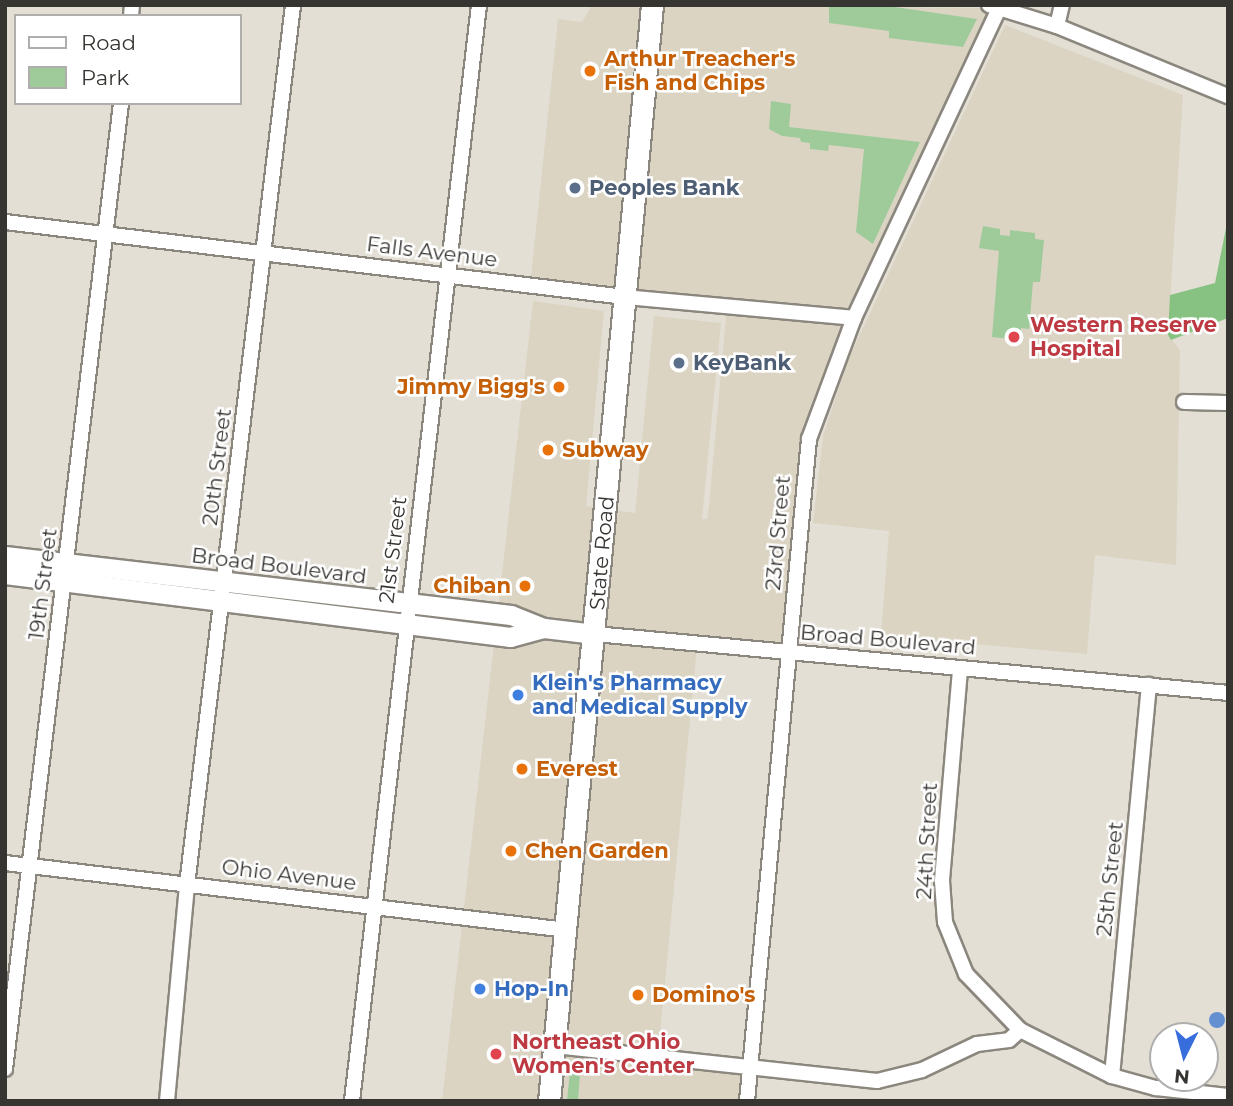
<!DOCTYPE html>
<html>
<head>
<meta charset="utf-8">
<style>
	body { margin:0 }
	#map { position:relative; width:1233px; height:1106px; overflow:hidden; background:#e3dfd5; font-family:Montserrat,sans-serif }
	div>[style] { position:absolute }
	.built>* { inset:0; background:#dbd4c3 }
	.green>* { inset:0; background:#9fcb9b }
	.forest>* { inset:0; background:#87c282 }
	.water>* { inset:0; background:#6490d1 }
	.round { border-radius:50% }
	.roads { filter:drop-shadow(2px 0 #8b877e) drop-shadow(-2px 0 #8b877e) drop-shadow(0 2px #8b877e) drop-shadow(0 -2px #8b877e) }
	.minor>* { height:14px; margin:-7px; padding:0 7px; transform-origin:7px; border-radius:7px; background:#fff }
	.secondary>* { height:19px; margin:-9.5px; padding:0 9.5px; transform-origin:9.5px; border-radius:9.5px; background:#fff }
	.primary>* { height:21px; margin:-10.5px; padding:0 10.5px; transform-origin:10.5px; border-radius:10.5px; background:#fff }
	.dots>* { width:19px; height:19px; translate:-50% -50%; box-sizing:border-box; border:4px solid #fff; border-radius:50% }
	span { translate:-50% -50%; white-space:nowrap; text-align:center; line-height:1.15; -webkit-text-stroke:5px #fff; paint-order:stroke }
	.food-label { font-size:21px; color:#c56008; font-weight:700 }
	.left { translate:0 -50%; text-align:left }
	.right { translate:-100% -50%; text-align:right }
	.service-label { font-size:21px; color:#4e5e75; font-weight:700 }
	.street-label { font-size:21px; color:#373532 }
	.health-label { font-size:21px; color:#be3a42; font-weight:700 }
	.shop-label { font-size:21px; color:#366cbe; font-weight:700 }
	.frame { position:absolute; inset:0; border:7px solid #373532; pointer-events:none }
	.legend { position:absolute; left:14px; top:14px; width:228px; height:91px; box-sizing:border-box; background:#fff; border:2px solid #afaead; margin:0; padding:9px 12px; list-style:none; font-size:21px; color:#373532 }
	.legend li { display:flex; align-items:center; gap:14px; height:35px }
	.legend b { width:35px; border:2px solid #afaead }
	.north { position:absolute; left:1149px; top:1022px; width:70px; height:70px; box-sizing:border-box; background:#fff; border:2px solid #afaead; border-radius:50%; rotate:186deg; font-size:19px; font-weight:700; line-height:28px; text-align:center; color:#373532 }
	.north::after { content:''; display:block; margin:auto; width:24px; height:32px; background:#386ddc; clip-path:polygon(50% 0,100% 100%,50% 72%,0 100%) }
</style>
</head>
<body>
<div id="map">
	<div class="built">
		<i style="clip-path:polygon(592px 5px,999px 8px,821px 399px,787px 653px,697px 646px,658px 1056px,750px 1067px,747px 1101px,442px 1101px,533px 301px,604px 311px,586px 506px,635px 513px,654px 316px,721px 323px,702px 519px,707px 519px,709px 505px,727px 306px,530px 286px,558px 19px,582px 22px)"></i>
		<i style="clip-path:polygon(1005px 25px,1183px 95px,1168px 335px,1180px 350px,1176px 565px,1095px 555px,1087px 654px,881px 636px,889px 531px,813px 523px,823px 436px,848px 360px)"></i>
	</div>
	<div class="green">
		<i style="clip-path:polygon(829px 5px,881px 5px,977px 19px,963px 47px,889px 38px,889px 31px,829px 23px)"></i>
		<i style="clip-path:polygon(771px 101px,791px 104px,789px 127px,920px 142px,873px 244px,856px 232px,864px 149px,829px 145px,828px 151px,810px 149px,810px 143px,801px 142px,800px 138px,782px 136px,769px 129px)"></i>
		<i style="clip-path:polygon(983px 226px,1000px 229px,1000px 235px,1010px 236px,1010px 230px,1035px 233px,1035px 239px,1044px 240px,1040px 282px,1033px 282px,1029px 329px,1021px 328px,1020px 340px,992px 337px,999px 251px,979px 248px)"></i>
		<i style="clip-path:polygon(581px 1061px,578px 1101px,567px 1101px,570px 1070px)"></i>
	</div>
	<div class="forest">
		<i style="clip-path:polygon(1228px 218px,1228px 318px,1171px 340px,1168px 335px,1170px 295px,1215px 283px)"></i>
	</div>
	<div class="water">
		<i class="round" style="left:1209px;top:1012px;width:16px;height:16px"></i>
	</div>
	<div class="roads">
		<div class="minor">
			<i style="left:989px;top:5px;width:71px;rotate:17.2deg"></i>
			<i style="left:1057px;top:26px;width:185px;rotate:22.3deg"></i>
			<i style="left:131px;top:16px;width:11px;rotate:-85deg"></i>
			<i style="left:1057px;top:26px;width:22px;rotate:-77deg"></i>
			<i style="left:5px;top:222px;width:625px;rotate:6.9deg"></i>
			<i style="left:625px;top:297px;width:230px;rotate:5.2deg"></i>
			<i style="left:1184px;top:402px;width:44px;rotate:1.3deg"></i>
			<i style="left:595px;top:634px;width:636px;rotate:5.32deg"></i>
			<i style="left:960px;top:670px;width:212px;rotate:94.9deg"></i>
			<i style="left:942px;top:881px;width:41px;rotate:85.8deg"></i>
			<i style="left:945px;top:922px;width:56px;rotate:68deg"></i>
			<i style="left:966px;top:974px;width:78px;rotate:46deg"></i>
			<i style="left:5px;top:863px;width:566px;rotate:6.8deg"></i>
			<i style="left:555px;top:1046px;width:324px;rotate:6.2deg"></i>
			<i style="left:877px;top:1081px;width:46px;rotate:-13.7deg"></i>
			<i style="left:922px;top:1070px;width:61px;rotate:-25.3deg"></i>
			<i style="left:977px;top:1044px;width:32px;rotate:-7deg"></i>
			<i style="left:1009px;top:1040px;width:15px;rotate:-42deg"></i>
			<i style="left:1020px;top:1030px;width:103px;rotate:26.6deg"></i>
			<i style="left:1112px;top:1076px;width:46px;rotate:15.3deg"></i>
			<i style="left:1156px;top:1088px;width:72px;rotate:6.3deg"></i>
			<i style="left:5px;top:1069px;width:973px;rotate:-83.15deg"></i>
			<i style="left:1112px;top:1076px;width:393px;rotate:-84.6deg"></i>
			<i style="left:167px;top:1101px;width:217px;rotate:-84.7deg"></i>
			<i style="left:187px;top:885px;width:886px;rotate:-83.13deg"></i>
			<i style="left:352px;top:1101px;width:1103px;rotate:-83.39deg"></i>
			<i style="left:747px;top:1101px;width:665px;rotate:-84.65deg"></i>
			<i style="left:809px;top:439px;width:129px;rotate:-69.6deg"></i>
			<i style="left:854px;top:318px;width:342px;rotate:-64.9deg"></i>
		</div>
		<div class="secondary">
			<i style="left:5px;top:556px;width:509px;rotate:6.65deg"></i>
			<i style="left:511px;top:615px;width:35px;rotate:22deg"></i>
			<i style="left:544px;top:628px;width:51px;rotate:6.7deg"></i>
			<i style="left:5px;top:574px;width:509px;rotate:7.11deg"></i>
			<i style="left:510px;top:637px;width:35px;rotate:-15deg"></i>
		</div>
		<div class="primary">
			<i style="left:549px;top:1101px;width:1101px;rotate:-84.63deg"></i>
		</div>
	</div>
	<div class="dots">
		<i style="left:590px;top:71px;background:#e8710a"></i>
		<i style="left:575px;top:188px;background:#5c6f8a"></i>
		<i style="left:1014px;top:337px;background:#e0444e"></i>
		<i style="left:679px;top:363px;background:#5c6f8a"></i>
		<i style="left:559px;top:387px;background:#e8710a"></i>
		<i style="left:548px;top:450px;background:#e8710a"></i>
		<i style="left:525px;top:586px;background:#e8710a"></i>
		<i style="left:518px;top:695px;background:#3f7fe0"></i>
		<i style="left:522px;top:769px;background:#e8710a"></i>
		<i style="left:511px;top:851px;background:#e8710a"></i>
		<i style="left:480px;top:989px;background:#3f7fe0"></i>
		<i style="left:638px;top:995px;background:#e8710a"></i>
		<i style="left:496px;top:1054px;background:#e0444e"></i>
	</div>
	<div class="food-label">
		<span class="left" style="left:604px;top:71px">Arthur Treacher's<br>Fish and Chips</span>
		<span class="right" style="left:545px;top:387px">Jimmy Bigg's</span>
		<span class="left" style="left:562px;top:450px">Subway</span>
		<span class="right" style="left:511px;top:586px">Chiban</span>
		<span class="left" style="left:536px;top:769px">Everest</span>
		<span class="left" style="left:525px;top:851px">Chen Garden</span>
		<span class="left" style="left:652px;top:995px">Domino's</span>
	</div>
	<div class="service-label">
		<span class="left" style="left:589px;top:188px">Peoples Bank</span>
		<span class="left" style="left:693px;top:363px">KeyBank</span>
	</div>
	<div class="street-label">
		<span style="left:432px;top:252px;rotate:7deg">Falls Avenue</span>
		<span style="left:217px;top:467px;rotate:-83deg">20th Street</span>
		<span style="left:778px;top:533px;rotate:-85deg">23rd Street</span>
		<span style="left:393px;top:550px;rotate:-83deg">21st Street</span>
		<span style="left:602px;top:553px;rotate:-85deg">State Road</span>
		<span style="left:279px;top:566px;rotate:7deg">Broad Boulevard</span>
		<span style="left:43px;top:584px;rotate:-83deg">19th Street</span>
		<span style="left:888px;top:640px;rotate:5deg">Broad Boulevard</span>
		<span style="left:927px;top:841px;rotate:-87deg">24th Street</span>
		<span style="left:289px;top:875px;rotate:7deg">Ohio Avenue</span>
		<span style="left:1110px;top:879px;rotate:-84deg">25th Street</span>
	</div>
	<div class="health-label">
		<span class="left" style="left:1030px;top:337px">Western Reserve<br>Hospital</span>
		<span class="left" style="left:512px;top:1054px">Northeast Ohio<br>Women's Center</span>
	</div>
	<div class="shop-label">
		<span class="left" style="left:532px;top:695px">Klein's Pharmacy<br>and Medical Supply</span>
		<span class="left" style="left:494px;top:989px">Hop-In</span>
	</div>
	<div class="frame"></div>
	<ul class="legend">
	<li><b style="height:9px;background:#fff"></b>Road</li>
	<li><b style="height:19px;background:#9fcb9b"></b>Park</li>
	</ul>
	<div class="north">N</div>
</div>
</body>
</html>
